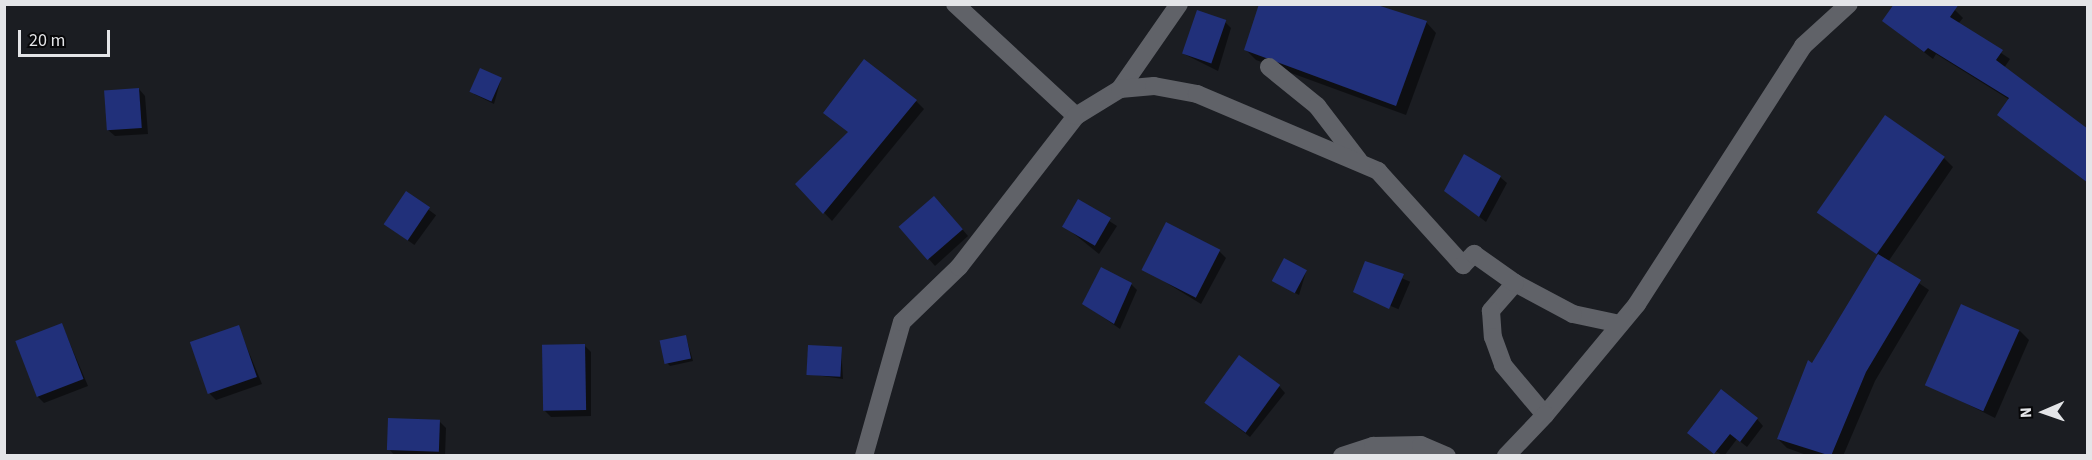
<!DOCTYPE html>
<html>
<head>
<meta charset="utf-8">
<style>
	body { margin:0 }
	#map { position:relative; width:2092px; height:460px; overflow:hidden; background:#1b1d22; font-family:"Source Sans 3",sans-serif }
	div>[style] { position:absolute }
	.shadow>* { inset:0; background:#0007; transform-origin:0 0 }
	.building>* { inset:0; background:#21307a; transform-origin:0 0 }
	.minor>* { height:18px; margin:-9px; padding:0 9px; transform-origin:9px; border-radius:9px; background:#606268 }
	span { translate:-50% -50%; white-space:nowrap; text-align:center; line-height:1.15; -webkit-text-stroke:4.5px #070709; paint-order:stroke }
	.frame { position:absolute; inset:0; border:6px solid #e4e5e8; pointer-events:none }
	.north { position:absolute; left:2014px; top:382px; width:60px; height:60px; -webkit-text-stroke:4px #070709; paint-order:stroke; rotate:268deg; font-size:16px; font-weight:700; line-height:24px; text-align:center; color:#e4e5e8 }
	.north::after { content:''; display:block; margin:auto; width:21px; height:27px; background:#e4e5e8; clip-path:polygon(50% 0,100% 100%,50% 72%,0 100%) }
	.scale { position:absolute; left:18px; top:30px; width:92px; height:27px; box-sizing:border-box; border:3px solid #e4e5e8; border-top:0; padding-left:8px; font-size:18px; line-height:21px; white-space:nowrap; color:#e4e5e8; -webkit-text-stroke:4px #070709; paint-order:stroke }
</style>
</head>
<body>
<div id="map">
	<div class="shadow">
		<i style="clip-path:polygon(1955px 10px,1963px 18px,1958px 24px,2010px 59px,2004px 68px,2088px 130px,2088px 183px,1999px 115px,2010px 100px,1936px 54px,1933px 59px,1883px 21px)"></i>
		<i style="clip-path:polygon(1225px 22px,1231px 28px,1218px 71px,1182px 53px)"></i>
		<i style="clip-path:polygon(1426px 22px,1436px 33px,1406px 115px,1256px 60px,1245px 49px)"></i>
		<i style="clip-path:polygon(501px 79px,494px 104px,474px 94px)"></i>
		<i style="clip-path:polygon(139px 89px,145px 96px,148px 134px,115px 136px,108px 130px)"></i>
		<i style="clip-path:polygon(916px 101px,924px 109px,832px 221px,797px 184px,849px 133px)"></i>
		<i style="clip-path:polygon(1944px 158px,1953px 167px,1888px 262px,1929px 290px,1875px 381px,1843px 456px,1809px 456px,1787px 448px,1778px 439px,1813px 365px,1879px 256px,1820px 213px)"></i>
		<i style="clip-path:polygon(1500px 177px,1507px 183px,1486px 222px,1446px 191px)"></i>
		<i style="left:407px;top:194px;width:36px;height:37px;rotate:36deg"></i>
		<i style="clip-path:polygon(1078px 201px,1117px 226px,1099px 254px,1063px 225px)"></i>
		<i style="clip-path:polygon(941px 204px,968px 236px,935px 266px,901px 227px)"></i>
		<i style="clip-path:polygon(1219px 251px,1226px 258px,1201px 304px,1144px 269px)"></i>
		<i style="left:1366px;top:263px;width:48px;height:30px;rotate:23deg"></i>
		<i style="clip-path:polygon(1306px 272px,1299px 295px,1280px 285px)"></i>
		<i style="clip-path:polygon(1131px 284px,1137px 290px,1120px 329px,1084px 304px)"></i>
		<i style="clip-path:polygon(62px 325px,88px 386px,44px 403px,37px 396px)"></i>
		<i style="clip-path:polygon(238px 326px,262px 384px,216px 400px,210px 394px)"></i>
		<i style="clip-path:polygon(2020px 331px,2029px 340px,1995px 418px,1929px 385px)"></i>
		<i style="clip-path:polygon(686px 337px,693px 361px,670px 366px,667px 363px)"></i>
		<i style="clip-path:polygon(584px 345px,591px 352px,591px 416px,551px 417px,544px 410px)"></i>
		<i style="clip-path:polygon(841px 348px,843px 379px,808px 374px)"></i>
		<i style="clip-path:polygon(1279px 386px,1285px 393px,1250px 437px,1209px 405px)"></i>
		<i style="clip-path:polygon(1757px 419px,1763px 426px,1747px 447px,1737px 439px,1724px 456px,1696px 440px)"></i>
		<i style="clip-path:polygon(439px 421px,446px 428px,445px 456px,395px 456px,389px 449px)"></i>
	</div>
	<div class="building">
		<i style="clip-path:polygon(1259px 4px,1374px 4px,1427px 21px,1396px 106px,1244px 50px)"></i>
		<i style="clip-path:polygon(1894px 4px,1959px 4px,1950px 17px,2003px 50px,1996px 60px,2088px 129px,2088px 183px,1997px 115px,2009px 98px,1928px 48px,1924px 52px,1882px 21px)"></i>
		<i style="left:1197px;top:10px;width:31px;height:46px;rotate:19deg"></i>
		<i style="clip-path:polygon(864px 59px,917px 100px,823px 214px,795px 184px,848px 132px,823px 113px)"></i>
		<i style="left:480px;top:68px;width:24px;height:26px;rotate:24deg"></i>
		<i style="left:139px;top:88px;width:40px;height:35px;rotate:86deg"></i>
		<i style="left:1885px;top:115px;width:73px;height:119px;rotate:35deg"></i>
		<i style="clip-path:polygon(1464px 154px,1501px 176px,1479px 217px,1444px 191px)"></i>
		<i style="left:406px;top:191px;width:29px;height:40px;rotate:34deg"></i>
		<i style="left:934px;top:196px;width:44px;height:47px;rotate:49deg"></i>
		<i style="left:1078px;top:199px;width:38px;height:32px;rotate:30deg"></i>
		<i style="left:1166px;top:222px;width:61px;height:54px;rotate:27deg"></i>
		<i style="clip-path:polygon(1878px 254px,1921px 280px,1866px 372px,1831px 456px,1777px 439px,1808px 360px,1812px 363px)"></i>
		<i style="left:1284px;top:258px;width:26px;height:26px;rotate:28deg"></i>
		<i style="clip-path:polygon(1365px 261px,1404px 274px,1389px 309px,1353px 292px)"></i>
		<i style="clip-path:polygon(1101px 267px,1132px 283px,1114px 324px,1082px 304px)"></i>
		<i style="left:1961px;top:304px;width:64px;height:89px;rotate:24deg"></i>
		<i style="left:62px;top:323px;width:60px;height:50px;rotate:69deg"></i>
		<i style="left:239px;top:325px;width:55px;height:52px;rotate:71deg"></i>
		<i style="left:686px;top:335px;width:24px;height:27px;rotate:78deg"></i>
		<i style="left:585px;top:344px;width:66px;height:43px;rotate:89deg"></i>
		<i style="left:808px;top:345px;width:34px;height:30px;rotate:3deg"></i>
		<i style="left:1239px;top:355px;width:51px;height:59px;rotate:36deg"></i>
		<i style="clip-path:polygon(1721px 389px,1758px 418px,1740px 442px,1730px 434px,1714px 454px,1687px 433px)"></i>
		<i style="left:388px;top:418px;width:52px;height:32px;rotate:2deg"></i>
	</div>
	<div class="minor">
		<i style="left:955px;top:4px;width:165px;rotate:42.8deg"></i>
		<i style="left:1269px;top:67px;width:62px;rotate:39.1deg"></i>
		<i style="left:1317px;top:106px;width:69px;rotate:52.6deg"></i>
		<i style="left:1120px;top:89px;width:103px;rotate:-55.2deg"></i>
		<i style="left:1620px;top:324px;width:48px;rotate:-168deg"></i>
		<i style="left:1573px;top:314px;width:66px;rotate:-151.9deg"></i>
		<i style="left:1515px;top:283px;width:37px;rotate:131deg"></i>
		<i style="left:1491px;top:311px;width:26px;rotate:86deg"></i>
		<i style="left:1493px;top:337px;width:30px;rotate:70deg"></i>
		<i style="left:1503px;top:365px;width:65px;rotate:50deg"></i>
		<i style="left:1545px;top:415px;width:144px;rotate:-50.3deg"></i>
		<i style="left:1637px;top:304px;width:307px;rotate:-57.2deg"></i>
		<i style="left:1803px;top:46px;width:62px;rotate:-42.4deg"></i>
		<i style="left:864px;top:456px;width:139px;rotate:-74.2deg"></i>
		<i style="left:902px;top:322px;width:79px;rotate:-44deg"></i>
		<i style="left:959px;top:267px;width:191px;rotate:-52.2deg"></i>
		<i style="left:1076px;top:116px;width:52px;rotate:-31.5deg"></i>
		<i style="left:1120px;top:89px;width:34px;rotate:-5deg"></i>
		<i style="left:1154px;top:86px;width:44px;rotate:10.5deg"></i>
		<i style="left:1197px;top:94px;width:197px;rotate:23deg"></i>
		<i style="left:1378px;top:171px;width:127px;rotate:47.9deg"></i>
		<i style="left:1463px;top:265px;width:16px;rotate:-45deg"></i>
		<i style="left:1474px;top:254px;width:50px;rotate:35.3deg"></i>
		<i style="left:1342px;top:456px;width:33px;rotate:-18deg"></i>
		<i style="left:1373px;top:446px;width:48px;rotate:-1.2deg"></i>
		<i style="left:1421px;top:445px;width:28px;rotate:23deg"></i>
		<i style="left:1506px;top:456px;width:57px;rotate:-46.4deg"></i>
	</div>
	<div class="frame"></div>
	<div class="north">N</div>
	<div class="scale">20 m</div>
</div>
</body>
</html>
